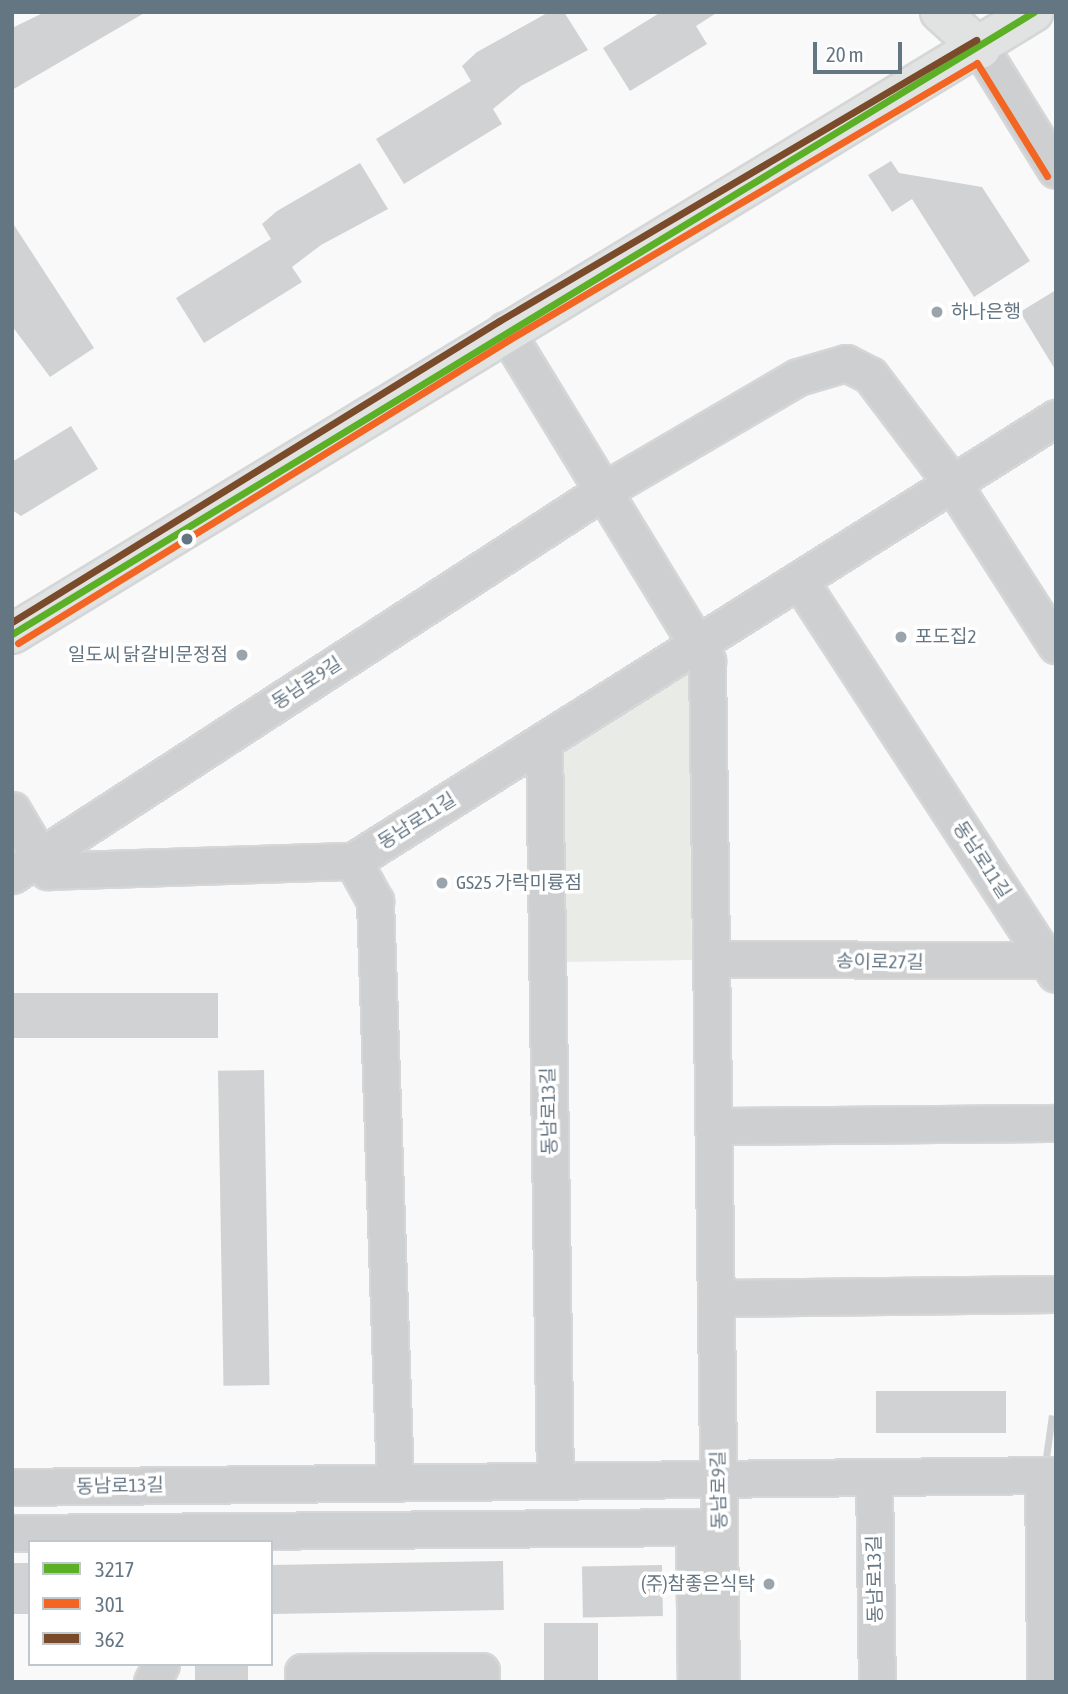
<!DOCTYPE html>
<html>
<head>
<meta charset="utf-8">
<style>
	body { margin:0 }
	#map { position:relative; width:1068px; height:1694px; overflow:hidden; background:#f9f9f9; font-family:"Asap Condensed","Noto Sans KR",sans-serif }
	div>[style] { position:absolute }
	.green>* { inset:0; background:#e8ebe6 }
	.building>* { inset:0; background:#d0d2d3; transform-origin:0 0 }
	.roads { filter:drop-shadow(2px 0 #d5d6d7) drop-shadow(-2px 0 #d5d6d7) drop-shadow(0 2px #d5d6d7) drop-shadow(0 -2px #d5d6d7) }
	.minor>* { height:35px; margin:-17.5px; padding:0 17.5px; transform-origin:17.5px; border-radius:17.5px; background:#cecfd0 }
	.major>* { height:38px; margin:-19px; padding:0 19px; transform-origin:19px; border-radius:19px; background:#e1e2e2 }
	.bus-1>* { height:7px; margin:-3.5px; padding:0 3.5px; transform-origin:3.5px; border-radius:3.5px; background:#5bb025 }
	.bus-2>* { height:7px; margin:-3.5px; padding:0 3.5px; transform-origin:3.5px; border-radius:3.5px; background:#f26522 }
	.bus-3>* { height:7px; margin:-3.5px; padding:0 3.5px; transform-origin:3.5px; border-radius:3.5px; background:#7a4b2a }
	.dots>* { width:19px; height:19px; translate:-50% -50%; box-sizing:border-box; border:4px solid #fff; border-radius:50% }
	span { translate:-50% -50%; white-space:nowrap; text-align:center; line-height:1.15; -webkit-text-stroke:7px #fff; paint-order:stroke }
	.poi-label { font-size:19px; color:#657683 }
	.left { translate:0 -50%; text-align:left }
	.right { translate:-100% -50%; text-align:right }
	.street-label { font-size:19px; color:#657683 }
	.frame { position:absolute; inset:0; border:14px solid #657683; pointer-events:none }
	.legend { position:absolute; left:28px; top:1540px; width:245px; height:126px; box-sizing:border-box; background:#fff; border:2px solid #c1c8cd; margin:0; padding:9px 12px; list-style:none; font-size:21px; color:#657683 }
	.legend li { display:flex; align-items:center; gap:14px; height:35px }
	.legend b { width:35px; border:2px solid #c1c8cd }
	.scale { position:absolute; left:813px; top:42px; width:89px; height:32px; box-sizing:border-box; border:4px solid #657683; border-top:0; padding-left:9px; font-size:21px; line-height:24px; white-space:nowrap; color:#657683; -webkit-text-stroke:5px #fff; paint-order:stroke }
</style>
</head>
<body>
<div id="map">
	<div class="green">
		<i style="clip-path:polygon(689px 674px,692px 960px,565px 962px,556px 753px)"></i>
	</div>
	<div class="building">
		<i style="clip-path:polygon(45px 12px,146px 12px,12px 90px,12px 28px)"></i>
		<i style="clip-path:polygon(549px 12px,564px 12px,588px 50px,521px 86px,493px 109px,502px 124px,404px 184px,376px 139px,471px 81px,462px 66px,477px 52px)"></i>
		<i style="clip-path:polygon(661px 12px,718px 12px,696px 26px,707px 44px,630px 91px,603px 48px)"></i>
		<i style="clip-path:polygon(891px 161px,899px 173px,982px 187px,1030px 261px,974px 297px,912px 199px,892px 212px,868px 175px)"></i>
		<i style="clip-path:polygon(360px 163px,388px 209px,321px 245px,292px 267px,302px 282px,204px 343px,176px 298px,271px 239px,262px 224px,277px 211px)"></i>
		<i style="clip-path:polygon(12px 222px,94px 348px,50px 377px,12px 326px)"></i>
		<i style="clip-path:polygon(1056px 290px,1056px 371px,1020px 312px)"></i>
		<i style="clip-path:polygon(71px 426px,98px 469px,21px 516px,12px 510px,12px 462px)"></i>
		<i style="left:218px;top:993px;width:45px;height:206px;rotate:90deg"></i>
		<i style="left:264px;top:1070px;width:315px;height:46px;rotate:89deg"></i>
		<i style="left:876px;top:1391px;width:130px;height:42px"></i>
		<i style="left:1049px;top:1415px;width:7px;height:48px;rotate:8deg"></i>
		<i style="left:503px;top:1561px;width:49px;height:232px;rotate:89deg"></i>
		<i style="left:12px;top:1563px;width:18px;height:51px"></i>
		<i style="left:662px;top:1565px;width:51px;height:80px;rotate:89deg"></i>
		<i style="left:598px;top:1623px;width:59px;height:54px;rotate:90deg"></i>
		<i style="left:195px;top:1664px;width:53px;height:18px"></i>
	</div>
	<div class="roads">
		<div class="minor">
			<i style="left:981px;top:49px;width:142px;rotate:58.2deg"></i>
			<i style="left:505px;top:330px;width:388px;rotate:58.6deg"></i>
			<i style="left:707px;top:661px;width:1021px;rotate:89.21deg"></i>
			<i style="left:799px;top:580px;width:470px;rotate:56.9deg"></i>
			<i style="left:544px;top:741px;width:740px;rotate:89.15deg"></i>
			<i style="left:12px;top:810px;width:71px;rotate:59.5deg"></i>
			<i style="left:48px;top:871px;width:305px;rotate:-1.9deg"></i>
			<i style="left:353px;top:861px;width:831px;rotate:-32.22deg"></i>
			<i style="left:353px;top:861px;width:46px;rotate:61.2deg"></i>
			<i style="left:375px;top:901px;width:581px;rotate:88.03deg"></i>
			<i style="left:12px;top:875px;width:705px;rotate:-33.01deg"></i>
			<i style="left:603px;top:491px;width:226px;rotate:-30.3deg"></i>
			<i style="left:798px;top:377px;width:50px;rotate:-16.3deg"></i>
			<i style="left:846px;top:363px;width:27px;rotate:27deg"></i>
			<i style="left:870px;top:375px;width:136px;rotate:52.8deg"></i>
			<i style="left:952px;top:483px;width:193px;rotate:57.3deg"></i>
			<i style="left:711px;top:959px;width:345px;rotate:0.2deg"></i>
			<i style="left:713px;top:1126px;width:343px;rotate:-0.5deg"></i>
			<i style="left:716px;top:1298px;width:340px;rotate:-0.7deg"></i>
			<i style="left:1043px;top:1475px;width:207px;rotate:89.4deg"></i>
			<i style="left:874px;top:1477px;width:205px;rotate:89.2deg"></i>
			<i style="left:12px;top:1487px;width:1044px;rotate:-0.66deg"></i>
			<i style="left:12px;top:1533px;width:682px;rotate:-0.5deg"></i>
			<i style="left:694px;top:1527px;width:155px;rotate:89.3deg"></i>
			<i style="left:152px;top:1682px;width:20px;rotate:-63deg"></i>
			<i style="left:303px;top:1682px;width:10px;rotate:-90deg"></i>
			<i style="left:303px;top:1672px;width:178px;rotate:-0.3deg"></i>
			<i style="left:481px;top:1671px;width:11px;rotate:90deg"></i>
		</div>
		<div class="major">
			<i style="left:940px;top:12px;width:55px;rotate:42.1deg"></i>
			<i style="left:12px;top:634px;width:1196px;rotate:-31.33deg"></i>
		</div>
	</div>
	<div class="bus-1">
		<i style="left:12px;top:634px;width:1196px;rotate:-31.33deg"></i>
	</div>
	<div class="bus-2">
		<i style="left:18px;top:643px;width:578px;rotate:-31.71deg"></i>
		<i style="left:510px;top:339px;width:542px;rotate:-30.58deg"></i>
		<i style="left:977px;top:63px;width:133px;rotate:58.2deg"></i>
	</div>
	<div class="bus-3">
		<i style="left:12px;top:622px;width:573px;rotate:-31.72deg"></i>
		<i style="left:499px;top:321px;width:554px;rotate:-30.5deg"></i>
	</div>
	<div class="dots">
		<i style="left:937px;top:312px;background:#99a4ac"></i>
		<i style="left:187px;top:539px;background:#657683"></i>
		<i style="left:901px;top:637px;background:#99a4ac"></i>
		<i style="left:242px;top:655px;background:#99a4ac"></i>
		<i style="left:442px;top:883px;background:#99a4ac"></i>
		<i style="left:769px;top:1584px;background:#99a4ac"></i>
	</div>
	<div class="poi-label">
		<span class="left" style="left:951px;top:312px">하나은행</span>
		<span class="left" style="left:915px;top:637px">포도집2</span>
		<span class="right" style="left:228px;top:655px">일도씨 닭갈비문정점</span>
		<span class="left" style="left:456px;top:883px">GS25 가락미륭점</span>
		<span class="right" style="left:755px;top:1584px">(주)참좋은식탁</span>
	</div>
	<div class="street-label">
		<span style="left:307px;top:683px;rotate:-33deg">동남로9길</span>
		<span style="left:417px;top:821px;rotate:-32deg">동남로11길</span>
		<span style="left:982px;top:860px;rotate:57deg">동남로11길</span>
		<span style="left:880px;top:962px;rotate:1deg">송이로27길</span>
		<span style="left:549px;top:1111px;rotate:-91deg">동남로13길</span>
		<span style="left:120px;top:1486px;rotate:-1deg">동남로13길</span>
		<span style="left:719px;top:1490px;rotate:-91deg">동남로9길</span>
		<span style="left:875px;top:1579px;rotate:-91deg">동남로13길</span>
	</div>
	<div class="frame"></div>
	<ul class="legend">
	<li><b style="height:9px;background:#5bb025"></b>3217</li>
	<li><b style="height:9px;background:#f26522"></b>301</li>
	<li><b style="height:9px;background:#7a4b2a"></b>362</li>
	</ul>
	<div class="scale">20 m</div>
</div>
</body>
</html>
